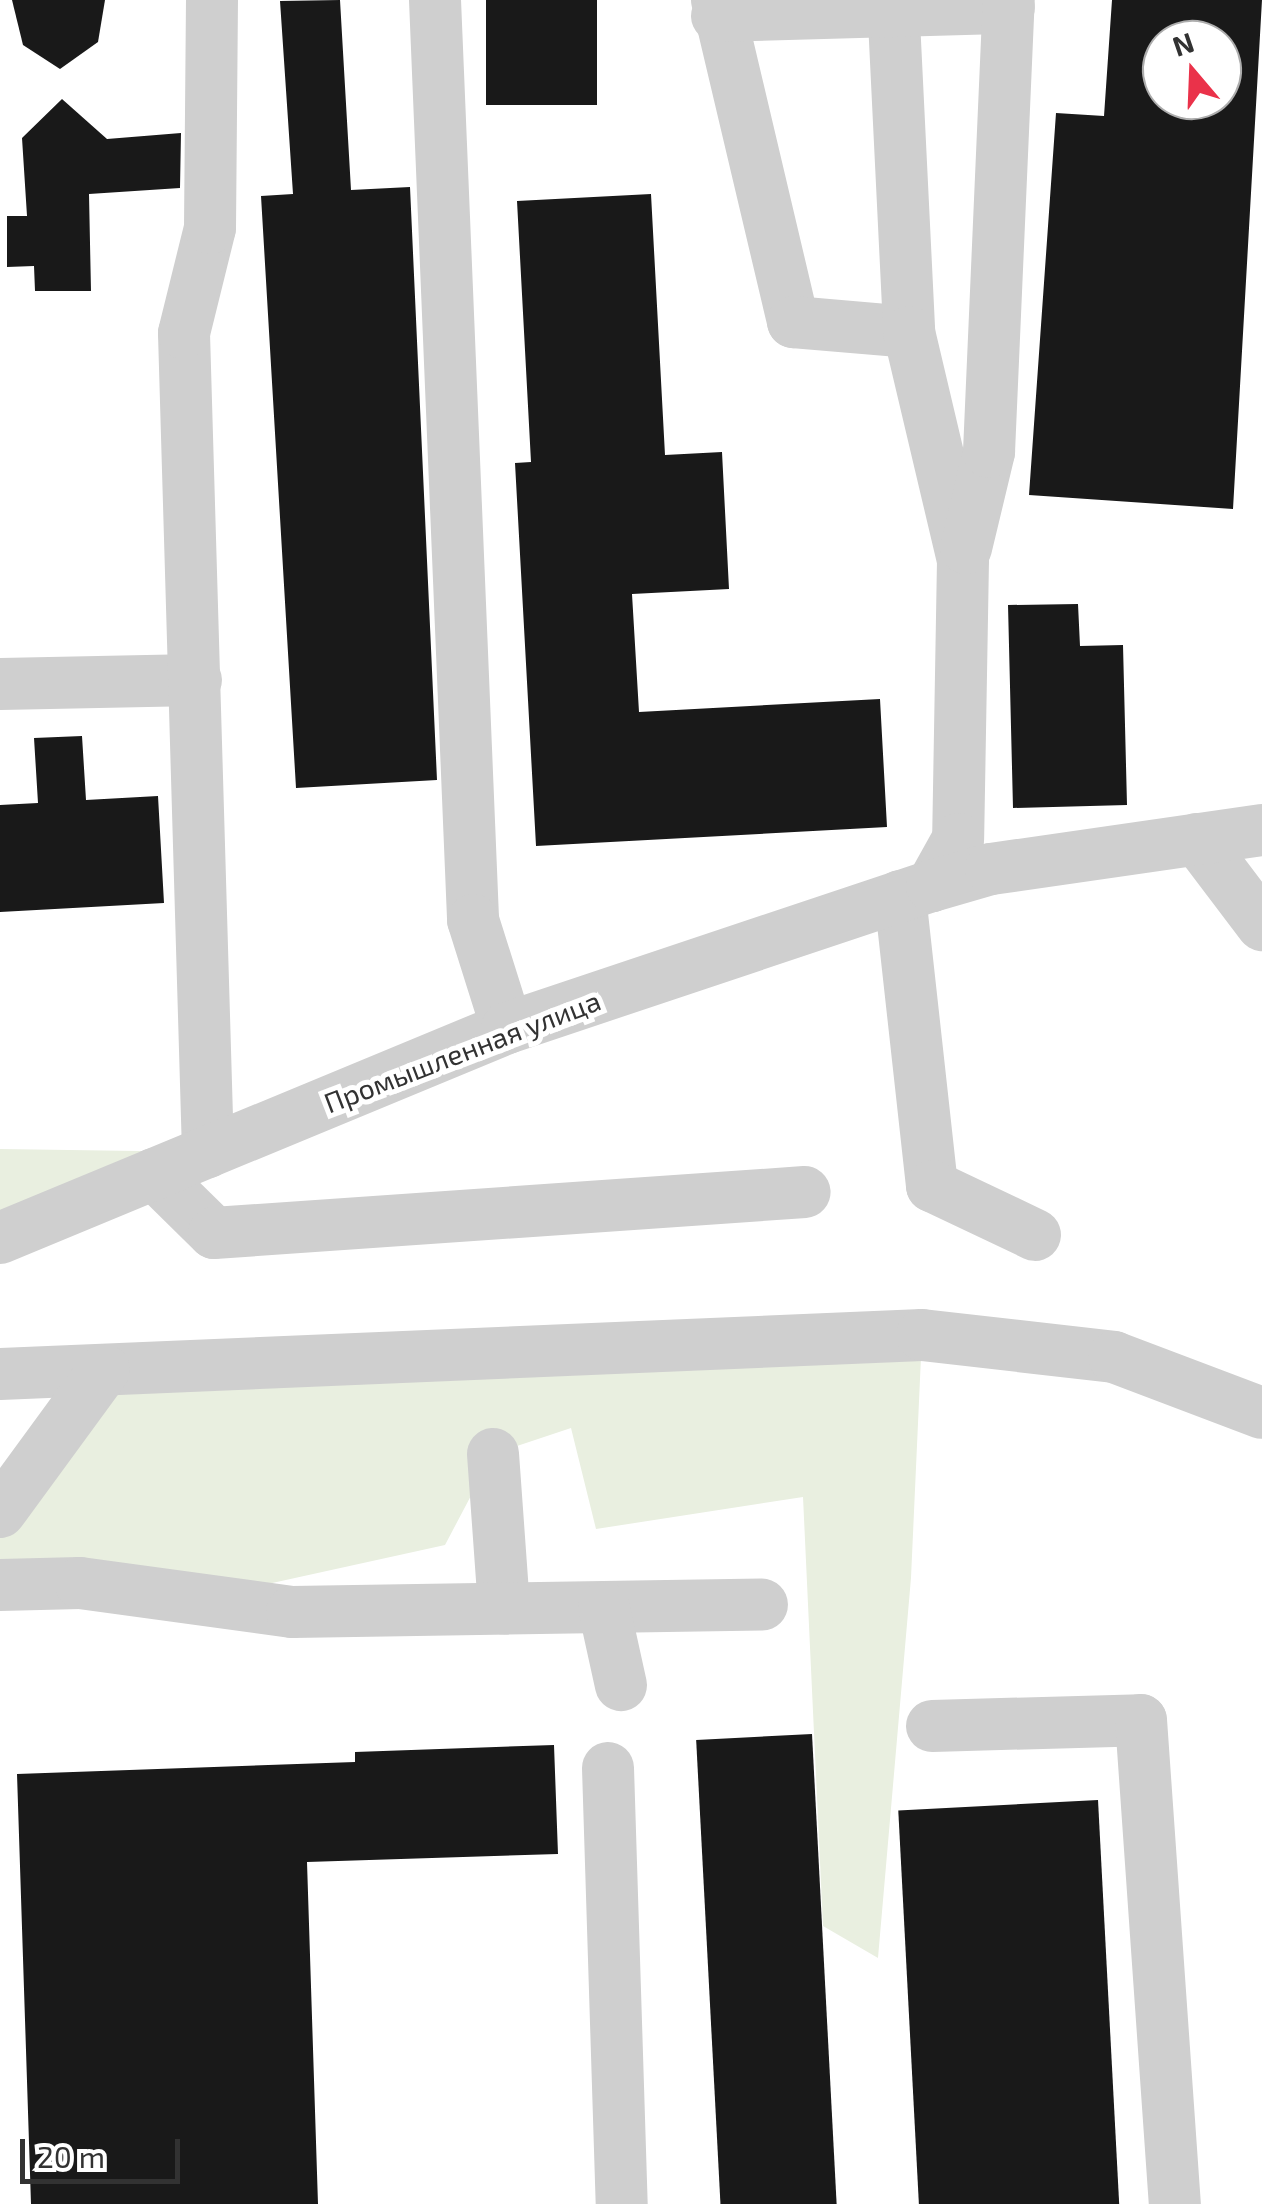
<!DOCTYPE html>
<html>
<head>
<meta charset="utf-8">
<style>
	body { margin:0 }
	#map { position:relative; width:1262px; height:2204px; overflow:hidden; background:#fff; font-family:"Exo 2",sans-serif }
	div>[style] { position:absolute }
	.green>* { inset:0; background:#e9efe0 }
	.building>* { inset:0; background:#191919; transform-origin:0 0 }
	.minor>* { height:52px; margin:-26px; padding:0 26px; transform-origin:26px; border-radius:26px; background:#cfcfcf }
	span { translate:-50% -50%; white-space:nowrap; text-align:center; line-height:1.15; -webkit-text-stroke:10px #fff; paint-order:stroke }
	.street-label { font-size:28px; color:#323232 }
	.north { position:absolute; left:1142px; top:20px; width:100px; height:100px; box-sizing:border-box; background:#fff; border:2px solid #adadad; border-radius:50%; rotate:341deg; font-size:28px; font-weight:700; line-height:40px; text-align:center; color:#323232 }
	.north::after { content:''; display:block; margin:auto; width:35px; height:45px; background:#ea324a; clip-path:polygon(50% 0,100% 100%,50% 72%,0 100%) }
	.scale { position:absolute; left:20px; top:2139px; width:160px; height:45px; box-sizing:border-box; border:5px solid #323232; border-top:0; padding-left:12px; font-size:30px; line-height:35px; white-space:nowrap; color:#323232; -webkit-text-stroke:8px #fff; paint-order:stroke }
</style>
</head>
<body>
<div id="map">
	<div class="green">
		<i style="clip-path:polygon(0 1149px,208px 1152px,0 1238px)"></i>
		<i style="clip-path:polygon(922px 1335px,911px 1578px,878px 1958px,823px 1926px,803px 1497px,596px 1529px,571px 1428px,493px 1454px,445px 1545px,200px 1599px,0 1589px,0 1512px,104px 1370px)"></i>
	</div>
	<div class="building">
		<i style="clip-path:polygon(12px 0,105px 0,98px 42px,60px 69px,23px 45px)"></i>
		<i style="clip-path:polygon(340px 0,351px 190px,410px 187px,437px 780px,296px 788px,261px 196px,293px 194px,280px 1px)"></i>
		<i style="left:486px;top:0;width:111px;height:105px"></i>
		<i style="clip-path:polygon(evenodd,1112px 0,1262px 0,1233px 509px,1029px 495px,1056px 113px,1104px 116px,1112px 0,1162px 40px,1222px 40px,1222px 100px,1162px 100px,1162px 40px)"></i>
		<i style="clip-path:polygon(62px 99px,107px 139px,181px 133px,180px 188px,89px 194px,91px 291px,35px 291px,34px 266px,7px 267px,7px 216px,27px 216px,22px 138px)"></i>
		<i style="clip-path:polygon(651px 194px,665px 455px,722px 452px,729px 589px,632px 594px,639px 712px,880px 699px,887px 827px,536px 846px,515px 463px,531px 462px,517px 201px)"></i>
		<i style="clip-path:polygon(1078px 604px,1080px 646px,1123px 645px,1127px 805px,1013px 808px,1008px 605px)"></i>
		<i style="clip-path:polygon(82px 736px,86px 800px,158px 796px,164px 903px,0 912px,0 805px,38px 803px,34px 738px)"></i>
		<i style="left:812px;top:1734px;width:471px;height:116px;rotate:87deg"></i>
		<i style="clip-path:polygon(554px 1745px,558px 1854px,307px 1862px,318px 2204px,31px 2204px,17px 1774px,355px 1762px,355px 1752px)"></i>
		<i style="left:1098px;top:1800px;width:405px;height:200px;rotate:87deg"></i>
	</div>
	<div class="minor">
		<i style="left:435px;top:0;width:921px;rotate:87.63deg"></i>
		<i style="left:473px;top:920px;width:113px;rotate:72.5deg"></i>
		<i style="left:717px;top:0;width:331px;rotate:76.7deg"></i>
		<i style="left:793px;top:322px;width:116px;rotate:4.9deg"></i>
		<i style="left:893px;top:0;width:332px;rotate:87.2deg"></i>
		<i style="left:909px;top:332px;width:234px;rotate:76.7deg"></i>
		<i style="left:963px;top:560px;width:279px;rotate:91deg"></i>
		<i style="left:958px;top:839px;width:54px;rotate:119deg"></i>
		<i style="left:717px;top:16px;width:292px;rotate:-1.6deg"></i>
		<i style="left:966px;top:548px;width:99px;rotate:-76.5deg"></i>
		<i style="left:989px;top:452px;width:452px;rotate:-87.5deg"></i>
		<i style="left:0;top:684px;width:196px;rotate:-1.2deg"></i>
		<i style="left:1197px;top:839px;width:108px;rotate:52.9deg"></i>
		<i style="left:900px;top:896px;width:292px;rotate:83.7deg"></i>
		<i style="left:932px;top:1186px;width:114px;rotate:25.4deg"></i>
		<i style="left:208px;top:1152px;width:819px;rotate:-91.68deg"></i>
		<i style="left:184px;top:333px;width:108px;rotate:-76.1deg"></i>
		<i style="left:210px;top:228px;width:228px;rotate:-89.5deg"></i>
		<i style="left:154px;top:1174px;width:84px;rotate:44.5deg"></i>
		<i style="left:214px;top:1233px;width:592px;rotate:-3.97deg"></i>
		<i style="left:0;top:1238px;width:549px;rotate:-22.5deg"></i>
		<i style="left:507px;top:1028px;width:448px;rotate:-18.5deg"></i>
		<i style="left:932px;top:886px;width:61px;rotate:-16.1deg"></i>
		<i style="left:991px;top:869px;width:274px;rotate:-8.2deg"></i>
		<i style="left:0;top:1374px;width:923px;rotate:-2.42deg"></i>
		<i style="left:922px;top:1335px;width:193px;rotate:6.5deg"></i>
		<i style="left:1114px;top:1357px;width:158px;rotate:20.7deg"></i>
		<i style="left:493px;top:1454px;width:155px;rotate:85.9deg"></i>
		<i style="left:0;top:1512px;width:176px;rotate:-53.8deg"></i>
		<i style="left:0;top:1585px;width:80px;rotate:-1.4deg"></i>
		<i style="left:80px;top:1583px;width:214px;rotate:7.8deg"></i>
		<i style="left:292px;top:1612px;width:470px;rotate:-0.9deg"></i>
		<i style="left:604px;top:1608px;width:79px;rotate:77.6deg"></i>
		<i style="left:932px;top:1726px;width:209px;rotate:-1.6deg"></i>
		<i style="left:1141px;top:1720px;width:485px;rotate:86deg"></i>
		<i style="left:608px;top:1768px;width:436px;rotate:88.2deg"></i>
	</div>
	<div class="street-label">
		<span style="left:462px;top:1051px;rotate:-21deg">Промышленная улица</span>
	</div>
	<div class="north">N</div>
	<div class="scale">20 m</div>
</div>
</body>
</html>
